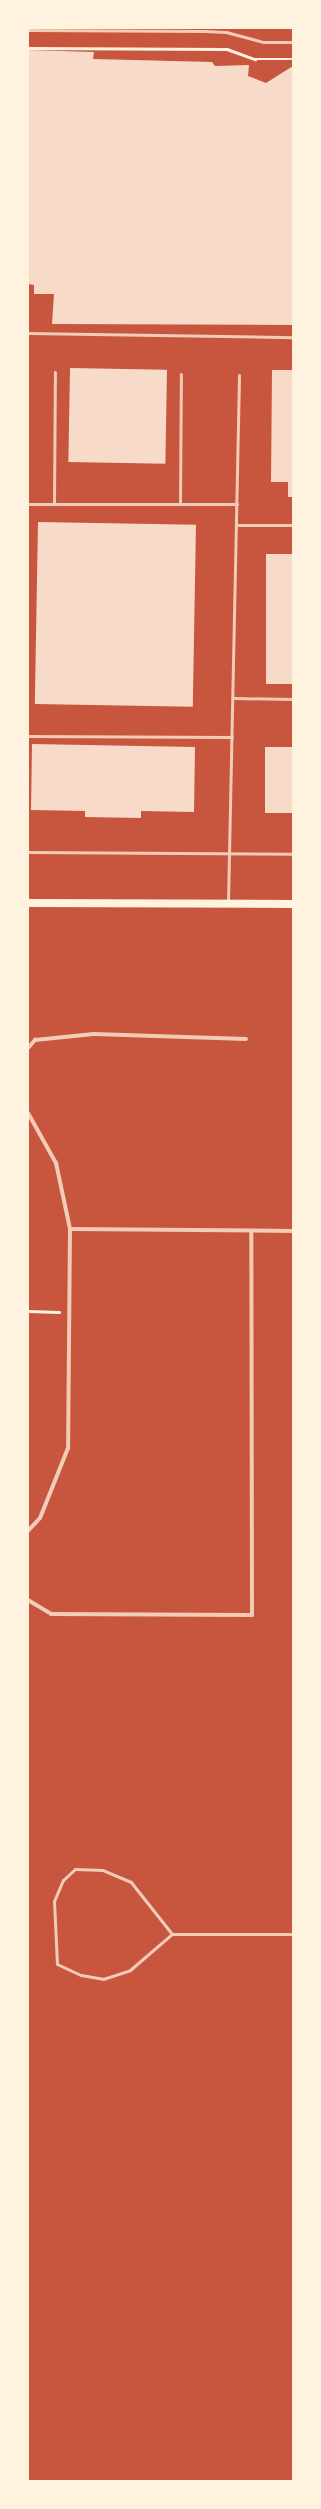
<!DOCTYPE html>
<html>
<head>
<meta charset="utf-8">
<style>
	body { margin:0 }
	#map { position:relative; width:321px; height:2509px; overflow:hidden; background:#c8553d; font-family:"Noto Sans",sans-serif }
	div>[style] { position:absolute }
	.building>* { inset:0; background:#f7dbc8; transform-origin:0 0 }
	.path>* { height:2.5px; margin:-1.25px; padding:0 1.25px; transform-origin:1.25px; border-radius:1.25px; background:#fff3e0 }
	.service>* { height:3px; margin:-1.5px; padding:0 1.5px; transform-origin:1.5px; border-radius:1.5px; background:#f1ccb7 }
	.minor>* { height:4px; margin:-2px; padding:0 2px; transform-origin:2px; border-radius:2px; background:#f1ccb7 }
	.secondary>* { height:8px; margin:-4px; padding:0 4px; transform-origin:4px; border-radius:4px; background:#fff3e0 }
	span { translate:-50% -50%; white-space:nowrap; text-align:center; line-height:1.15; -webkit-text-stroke:3.5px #fff3e0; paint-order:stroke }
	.frame { position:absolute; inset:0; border:29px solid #fff3e0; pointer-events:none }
</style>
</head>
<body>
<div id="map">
	<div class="building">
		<i style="clip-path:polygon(28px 50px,94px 52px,93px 59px,212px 62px,215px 66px,249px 65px,248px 76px,266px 83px,293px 66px,293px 325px,52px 324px,54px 294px,34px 294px,34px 285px,28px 284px)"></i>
		<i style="left:70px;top:368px;width:97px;height:94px;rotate:1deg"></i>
		<i style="clip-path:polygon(272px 370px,293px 370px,293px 497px,288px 497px,288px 482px,271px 482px)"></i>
		<i style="left:38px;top:522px;width:158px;height:182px;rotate:1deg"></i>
		<i style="left:266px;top:554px;width:27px;height:130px"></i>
		<i style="clip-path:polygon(32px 744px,195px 747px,194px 812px,141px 811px,141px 818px,85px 817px,85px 811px,31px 810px)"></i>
		<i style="left:265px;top:747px;width:28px;height:66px"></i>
	</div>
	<div class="path">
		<i style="left:28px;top:48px;width:199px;rotate:0.3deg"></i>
		<i style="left:227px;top:49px;width:30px;rotate:20deg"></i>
		<i style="left:255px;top:59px;width:38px"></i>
		<i style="left:28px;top:1311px;width:31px;rotate:2deg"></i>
	</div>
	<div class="service">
		<i style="left:28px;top:30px;width:177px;rotate:0.3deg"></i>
		<i style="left:205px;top:31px;width:21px;rotate:3deg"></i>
		<i style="left:226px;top:32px;width:39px;rotate:15deg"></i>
		<i style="left:264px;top:42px;width:29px"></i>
		<i style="left:28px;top:333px;width:265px;rotate:0.9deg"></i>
		<i style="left:28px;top:504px;width:209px"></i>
		<i style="left:54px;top:504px;width:132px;rotate:-89.6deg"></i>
		<i style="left:180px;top:504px;width:130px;rotate:-89.6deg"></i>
		<i style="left:236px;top:525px;width:57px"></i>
		<i style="left:233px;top:698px;width:60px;rotate:1deg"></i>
		<i style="left:28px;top:736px;width:204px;rotate:0.3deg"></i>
		<i style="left:28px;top:852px;width:265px;rotate:0.4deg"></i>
		<i style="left:228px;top:902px;width:527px;rotate:-88.8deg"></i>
		<i style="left:172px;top:1934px;width:66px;rotate:-128.3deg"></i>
		<i style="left:131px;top:1882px;width:30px;rotate:-157deg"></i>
		<i style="left:103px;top:1870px;width:28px;rotate:-178deg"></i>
		<i style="left:75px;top:1869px;width:16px;rotate:137deg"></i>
		<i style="left:63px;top:1880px;width:23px;rotate:113deg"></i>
		<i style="left:54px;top:1901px;width:63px;rotate:87.3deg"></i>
		<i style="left:57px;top:1964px;width:26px;rotate:25deg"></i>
		<i style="left:81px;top:1975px;width:22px;rotate:10deg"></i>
		<i style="left:103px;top:1979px;width:28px;rotate:-18deg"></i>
		<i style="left:130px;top:1970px;width:55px;rotate:-40.6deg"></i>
		<i style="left:172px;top:1934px;width:121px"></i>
	</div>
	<div class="minor">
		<i style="left:28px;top:1048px;width:11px;rotate:-49deg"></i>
		<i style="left:35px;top:1040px;width:59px;rotate:-5.8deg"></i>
		<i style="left:94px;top:1034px;width:152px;rotate:1.9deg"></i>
		<i style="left:28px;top:1113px;width:57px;rotate:60.8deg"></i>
		<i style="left:56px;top:1163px;width:67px;rotate:78deg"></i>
		<i style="left:70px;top:1229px;width:219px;rotate:90.5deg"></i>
		<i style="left:68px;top:1448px;width:75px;rotate:111.8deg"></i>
		<i style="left:40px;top:1518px;width:18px;rotate:133deg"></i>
		<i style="left:70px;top:1229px;width:223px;rotate:0.5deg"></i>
		<i style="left:28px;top:1600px;width:27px;rotate:31deg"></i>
		<i style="left:51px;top:1614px;width:201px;rotate:0.3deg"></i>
		<i style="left:252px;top:1615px;width:384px;rotate:-90.1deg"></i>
	</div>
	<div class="secondary">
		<i style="left:28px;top:903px;width:265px;rotate:0.2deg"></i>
	</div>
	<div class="frame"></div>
</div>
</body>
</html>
